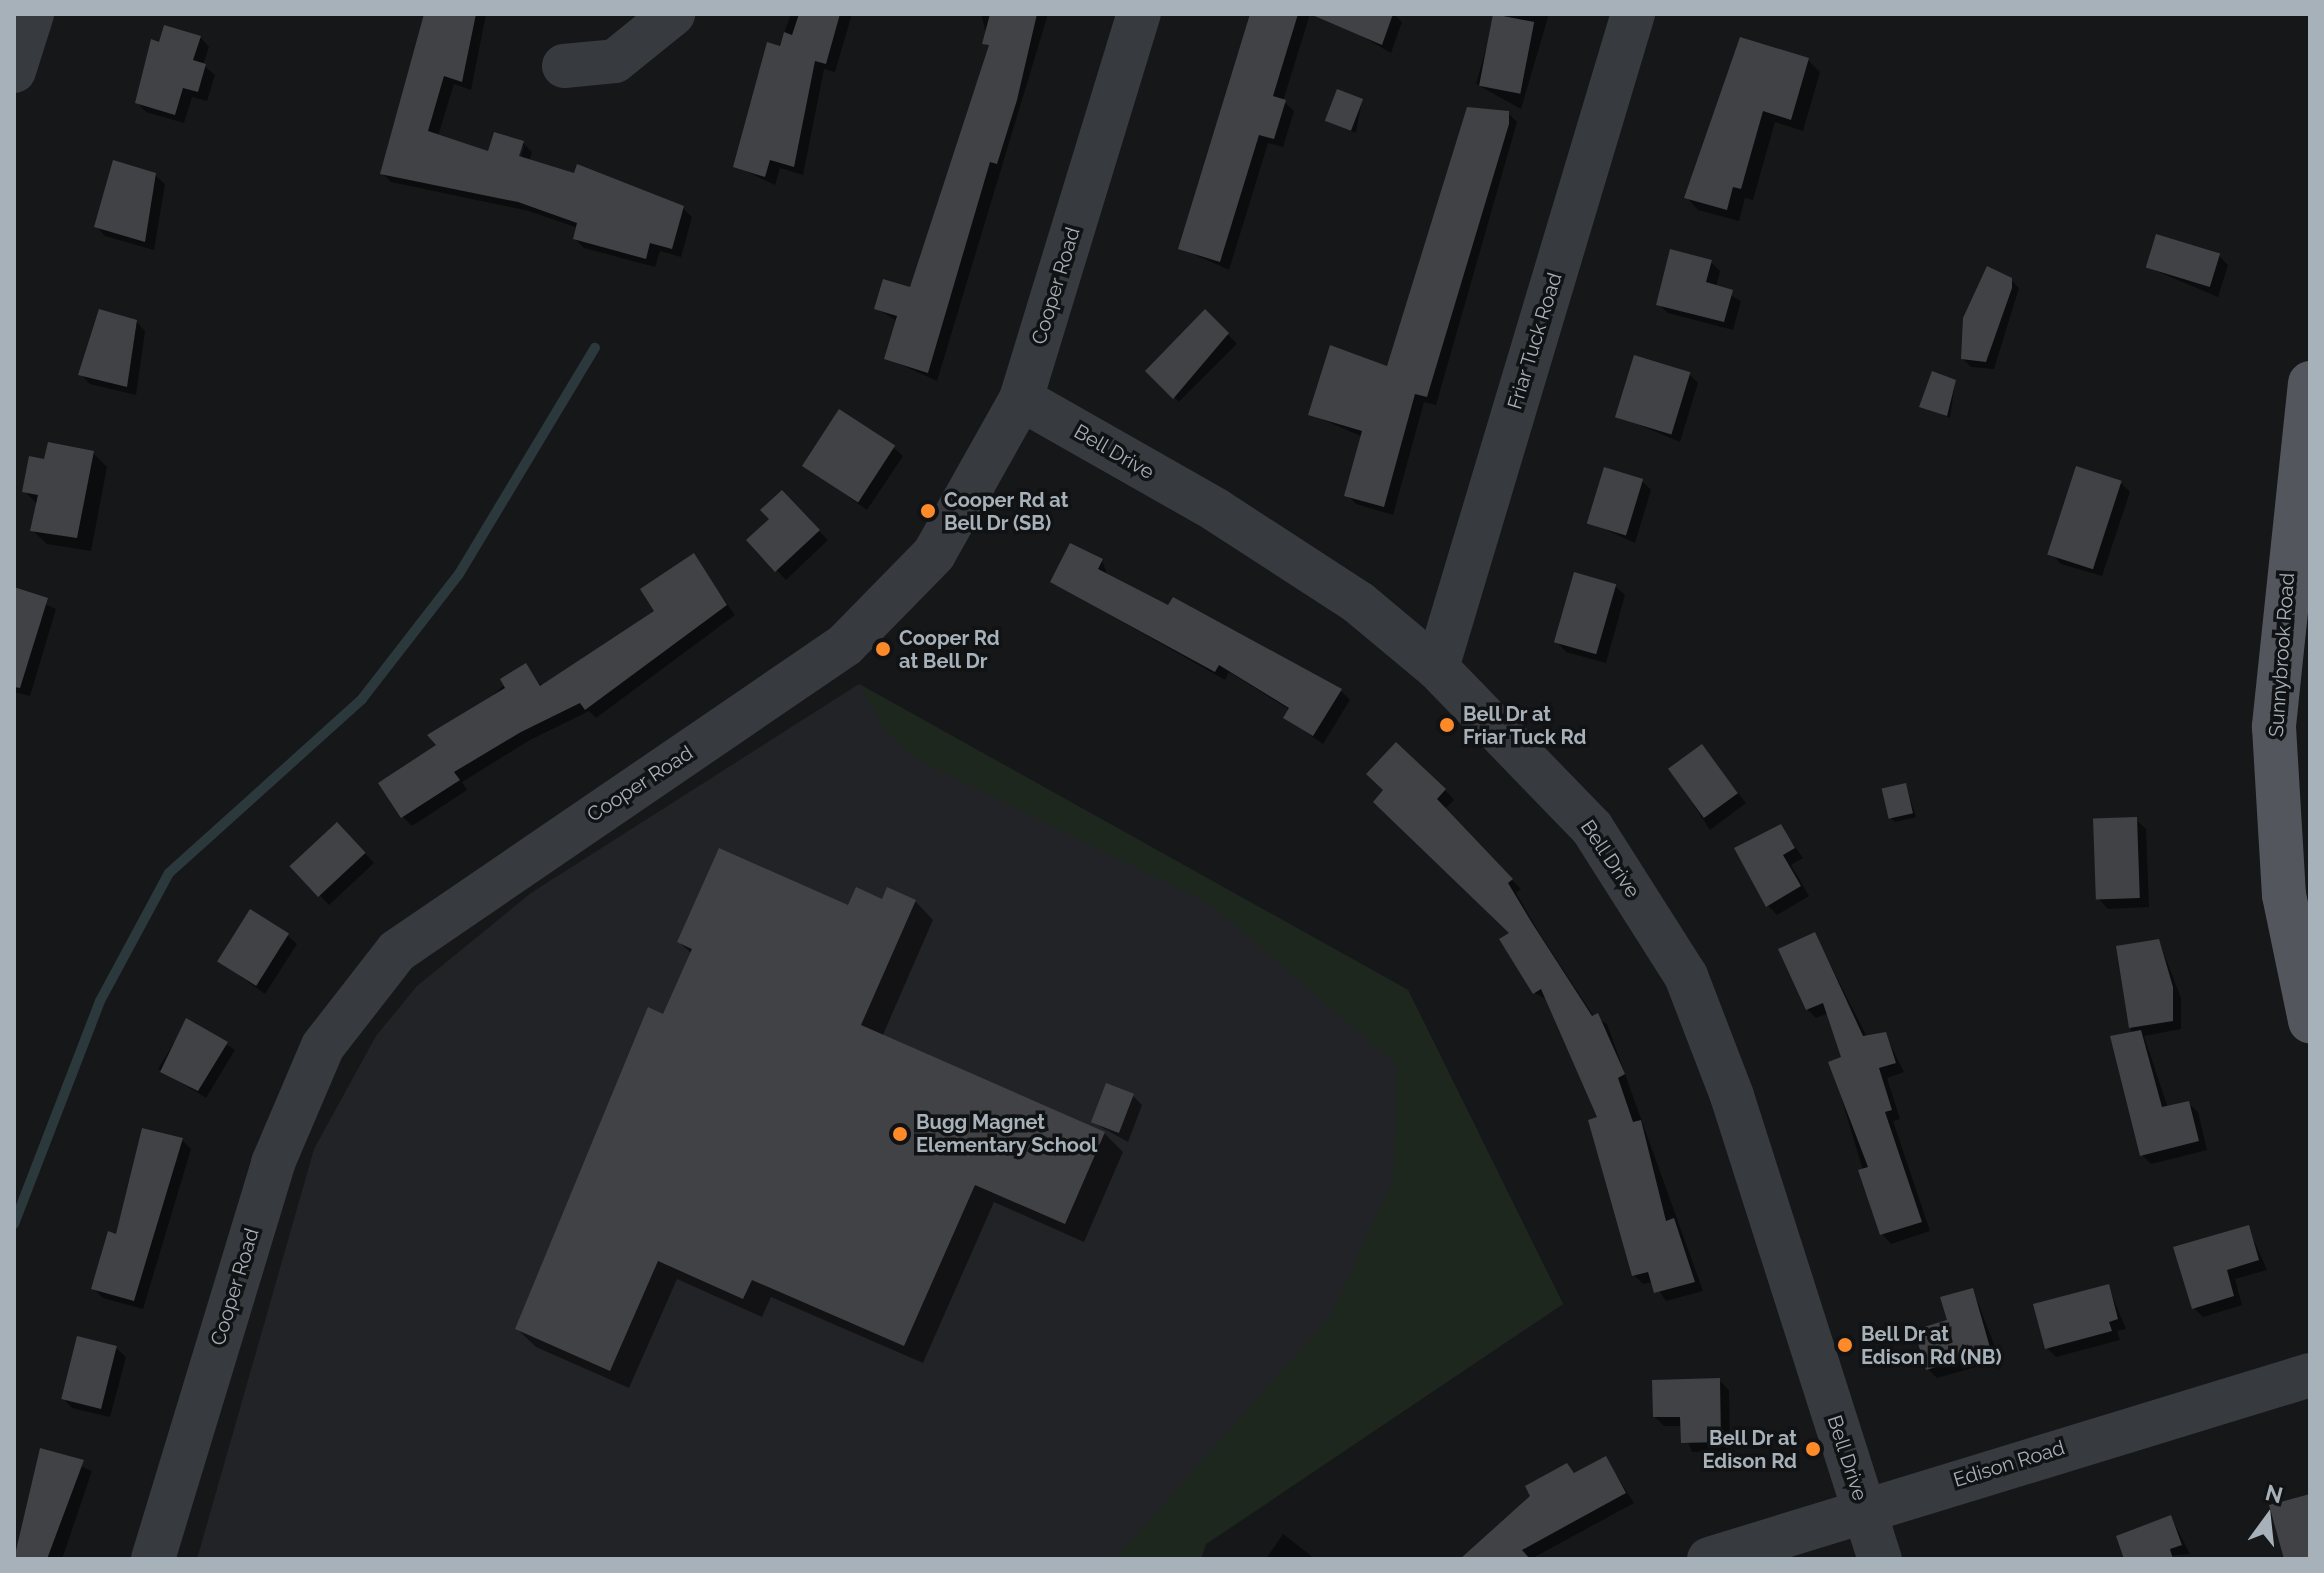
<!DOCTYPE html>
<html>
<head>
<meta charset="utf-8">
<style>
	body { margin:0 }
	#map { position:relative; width:2324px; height:1573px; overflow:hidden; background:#161719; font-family:Raleway,sans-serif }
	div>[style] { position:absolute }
	.built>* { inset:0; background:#222326 }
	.green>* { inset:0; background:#1e271e }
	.shadow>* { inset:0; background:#0007; transform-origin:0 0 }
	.stream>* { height:10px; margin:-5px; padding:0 5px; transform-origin:5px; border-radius:5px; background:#2b393d }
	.building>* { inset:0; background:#404246; transform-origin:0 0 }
	.minor>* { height:44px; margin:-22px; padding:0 22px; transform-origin:22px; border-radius:22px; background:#373a3e }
	.major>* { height:44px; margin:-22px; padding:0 22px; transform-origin:22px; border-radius:22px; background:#53575d }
	.dots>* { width:22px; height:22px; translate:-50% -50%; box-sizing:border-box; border:4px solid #111214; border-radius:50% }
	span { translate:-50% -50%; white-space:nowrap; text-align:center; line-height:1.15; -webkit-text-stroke:7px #111214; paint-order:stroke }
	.street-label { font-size:20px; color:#a7b1b9 }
	.poi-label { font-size:20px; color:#a7b1b9; font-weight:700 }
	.left { translate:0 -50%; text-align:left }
	.right { translate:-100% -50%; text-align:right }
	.frame { position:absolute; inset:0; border:16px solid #a7b1b9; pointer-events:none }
	.north { position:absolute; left:2228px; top:1477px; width:80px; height:80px; -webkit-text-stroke:6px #111214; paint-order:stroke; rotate:15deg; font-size:22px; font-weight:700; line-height:32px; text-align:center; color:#a7b1b9 }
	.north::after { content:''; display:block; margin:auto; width:28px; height:36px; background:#a7b1b9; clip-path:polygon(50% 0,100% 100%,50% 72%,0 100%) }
</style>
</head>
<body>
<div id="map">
	<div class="built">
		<i style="clip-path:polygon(859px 684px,1408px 990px,1563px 1304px,1206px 1544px,1201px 1559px,197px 1559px,314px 1149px,376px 1036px,417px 986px,531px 893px)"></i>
	</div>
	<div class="green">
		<i style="clip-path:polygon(859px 684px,1408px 990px,1563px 1304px,1206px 1544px,1201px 1559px,1115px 1559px,1332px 1314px,1393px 1179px,1397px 1065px,1210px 904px,912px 757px,884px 729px)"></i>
	</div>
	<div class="shadow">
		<i style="clip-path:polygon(evenodd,427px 14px,486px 14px,471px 90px,454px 84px,438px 136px,489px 153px,523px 143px,532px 152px,529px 161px,683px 208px,692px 217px,681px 257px,660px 251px,655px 267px,584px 248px,575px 239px,578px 228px,529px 211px,391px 182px,382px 173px,427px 14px,520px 146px,524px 146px,518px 166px,520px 146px)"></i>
		<i style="clip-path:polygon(791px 14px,852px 14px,835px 72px,824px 69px,803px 175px,780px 168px,775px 185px,735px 166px)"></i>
		<i style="clip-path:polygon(981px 14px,1048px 14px,937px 381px,886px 358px,897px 321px,876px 308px,912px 289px,990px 48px)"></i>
		<i style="clip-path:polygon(1252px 14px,1310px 14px,1283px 101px,1294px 111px,1283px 147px,1268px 143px,1229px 270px,1180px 248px)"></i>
		<i style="clip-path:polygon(1358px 14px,1394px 14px,1402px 22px,1391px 53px,1353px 31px)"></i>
		<i style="clip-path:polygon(1496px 14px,1549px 14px,1521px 109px,1476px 84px)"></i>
		<i style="clip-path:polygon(200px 37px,209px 47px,203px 65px,215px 75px,207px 101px,192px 97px,184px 123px,146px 112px,137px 102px)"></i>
		<i style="clip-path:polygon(1808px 60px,1820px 72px,1803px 131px,1775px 122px,1753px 200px,1745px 198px,1739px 221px,1698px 210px,1686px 197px)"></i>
		<i style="clip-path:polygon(1362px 100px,1356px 133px,1328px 121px)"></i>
		<i style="clip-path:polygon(1508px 113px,1517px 122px,1436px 405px,1424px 402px,1393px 515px,1356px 504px,1347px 495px,1363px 437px,1310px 414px,1388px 368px)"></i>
		<i style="clip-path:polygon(155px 175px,165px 184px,154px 250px,105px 236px,96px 226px)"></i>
		<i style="clip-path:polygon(2219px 256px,2228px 265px,2218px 297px,2147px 267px)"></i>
		<i style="clip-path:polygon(1711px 262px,1720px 271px,1716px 287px,1741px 301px,1733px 330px,1668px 313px,1658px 304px)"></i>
		<i style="clip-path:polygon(2011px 280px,2019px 288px,1994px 369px,1971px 367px,1963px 359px)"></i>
		<i style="left:1205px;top:312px;width:45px;height:82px;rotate:45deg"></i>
		<i style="clip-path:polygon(136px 321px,145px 331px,136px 395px,90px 384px,81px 374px)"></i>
		<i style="clip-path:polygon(1689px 374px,1698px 383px,1680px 442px,1618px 416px)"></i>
		<i style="clip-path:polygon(1955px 382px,1950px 418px,1921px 406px)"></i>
		<i style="clip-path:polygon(893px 447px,903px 456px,867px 510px,807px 467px)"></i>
		<i style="clip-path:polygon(93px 453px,107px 467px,91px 551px,47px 544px,32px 530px,38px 505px,24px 491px,45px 462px)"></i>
		<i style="clip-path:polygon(1642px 481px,1651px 490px,1635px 543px,1589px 522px)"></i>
		<i style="clip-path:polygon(2121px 483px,2130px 492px,2102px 576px,2061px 564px,2052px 554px)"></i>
		<i style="clip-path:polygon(781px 492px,828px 540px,786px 580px,748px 540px,772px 519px)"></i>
		<i style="clip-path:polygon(693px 556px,735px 615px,596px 718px,589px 711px,530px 740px,462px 782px,467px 790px,412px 826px,403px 817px,380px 784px,439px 745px,526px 665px,542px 687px,657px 611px)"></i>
		<i style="clip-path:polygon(1102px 561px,1108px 576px,1169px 607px,1173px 600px,1341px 691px,1350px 700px,1323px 744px,1285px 718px,1290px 710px,1229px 672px,1225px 680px,1052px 582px)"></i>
		<i style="clip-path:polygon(1615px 586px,1625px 595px,1606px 663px,1566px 652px,1557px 642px)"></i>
		<i style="clip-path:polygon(14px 590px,56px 609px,30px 696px,14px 692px)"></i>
		<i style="clip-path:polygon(1702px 747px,1746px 803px,1710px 830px,1671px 770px)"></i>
		<i style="clip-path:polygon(1906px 785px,1916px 817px,1895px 822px,1891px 818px)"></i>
		<i style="clip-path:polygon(1445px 790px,1454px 800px,1444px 810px,1521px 889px,1516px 893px,1540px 934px,1594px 1017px,1607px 1024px,1703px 1291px,1666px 1301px,1653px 1282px,1643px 1284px,1634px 1275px,1600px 1118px,1548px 1000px,1535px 993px,1512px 933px,1376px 802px)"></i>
		<i style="clip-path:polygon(2136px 820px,2146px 829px,2149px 907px,2108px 909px,2099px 899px)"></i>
		<i style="clip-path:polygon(1780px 826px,1803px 858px,1791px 865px,1809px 896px,1777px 915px,1767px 905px)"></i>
		<i style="clip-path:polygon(346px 833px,374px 863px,329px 905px,292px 866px)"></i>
		<i style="clip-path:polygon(883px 901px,915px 901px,933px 920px,882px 1037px,1104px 1133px,1123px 1152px,1084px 1242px,994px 1202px,923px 1363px,771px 1297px,762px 1317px,677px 1279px,629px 1388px,536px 1347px,517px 1329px,692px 954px,679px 942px)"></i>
		<i style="clip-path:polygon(287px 935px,297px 944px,265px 994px,220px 962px)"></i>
		<i style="clip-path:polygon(1815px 935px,1867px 1037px,1885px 1034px,1904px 1072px,1887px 1078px,1900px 1119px,1893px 1121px,1930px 1231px,1891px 1244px,1882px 1234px,1831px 1063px,1844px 1058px,1829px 1013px,1816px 1018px,1807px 1009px)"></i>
		<i style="clip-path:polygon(2159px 941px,2181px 998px,2181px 1029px,2144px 1036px,2168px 1108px,2188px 1103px,2198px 1112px,2207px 1150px,2151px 1164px,2142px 1155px,2131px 1027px)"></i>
		<i style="left:187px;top:1021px;width:56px;height:56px;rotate:31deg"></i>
		<i style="clip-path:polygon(1133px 1096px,1142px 1105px,1128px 1142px,1092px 1122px)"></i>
		<i style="clip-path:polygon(182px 1140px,191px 1149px,143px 1309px,103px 1298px,93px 1288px)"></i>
		<i style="clip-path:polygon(2248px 1227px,2267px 1270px,2235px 1279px,2242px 1305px,2203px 1317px,2194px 1308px)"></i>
		<i style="clip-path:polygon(2108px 1286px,2126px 1329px,2117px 1331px,2120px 1340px,2056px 1357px,2047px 1348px)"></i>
		<i style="clip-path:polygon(1973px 1290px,2000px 1360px,1937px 1378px,1928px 1369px)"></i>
		<i style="clip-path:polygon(116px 1348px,126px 1357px,110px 1417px,72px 1408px,63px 1398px)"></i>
		<i style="clip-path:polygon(1719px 1380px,1729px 1390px,1730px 1451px,1692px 1452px,1682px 1426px,1664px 1426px,1655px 1417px)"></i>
		<i style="clip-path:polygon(41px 1450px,92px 1471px,62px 1559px,14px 1559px)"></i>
		<i style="clip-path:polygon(1605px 1458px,1634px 1503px,1531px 1559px,1463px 1559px,1567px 1465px,1576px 1474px)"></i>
		<i style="clip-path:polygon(2171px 1517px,2190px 1554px,2127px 1559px)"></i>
		<i style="clip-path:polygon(1283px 1534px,1310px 1555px,1314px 1559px,1266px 1559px)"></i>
	</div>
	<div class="stream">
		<i style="left:14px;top:1224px;width:239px;rotate:-68.9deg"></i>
		<i style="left:100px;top:1001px;width:145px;rotate:-61.7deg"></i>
		<i style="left:169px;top:873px;width:260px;rotate:-42deg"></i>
		<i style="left:362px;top:699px;width:158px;rotate:-52.2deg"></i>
		<i style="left:459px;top:574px;width:264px;rotate:-59deg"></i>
	</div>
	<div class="building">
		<i style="clip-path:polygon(424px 14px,476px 14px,462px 82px,444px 76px,428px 131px,488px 151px,494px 132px,524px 141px,519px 156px,574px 173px,577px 164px,684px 206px,672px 249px,650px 243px,646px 259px,573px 239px,577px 223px,518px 202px,380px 174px)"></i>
		<i style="clip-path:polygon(799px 14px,840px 14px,826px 64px,815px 61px,794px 167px,770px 160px,765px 177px,733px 167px,767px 42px,780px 46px,784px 32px,792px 35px)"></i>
		<i style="clip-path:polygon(990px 14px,1037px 14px,1017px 100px,997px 164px,990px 162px,928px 373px,884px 359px,897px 316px,874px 309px,883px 279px,910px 287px,989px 45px,982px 44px)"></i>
		<i style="clip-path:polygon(1250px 14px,1298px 14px,1273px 96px,1286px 100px,1274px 139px,1259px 135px,1220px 262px,1178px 249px)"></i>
		<i style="clip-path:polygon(1310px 14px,1393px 14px,1382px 45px)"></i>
		<i style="left:1493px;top:14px;width:42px;height:73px;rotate:11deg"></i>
		<i style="clip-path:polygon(164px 25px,201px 36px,193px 60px,206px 64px,198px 92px,183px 88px,175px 115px,135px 103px,151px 39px,159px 42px)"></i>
		<i style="clip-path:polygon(1740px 37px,1809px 58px,1791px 120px,1763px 111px,1741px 189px,1733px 187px,1727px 210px,1684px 198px)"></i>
		<i style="left:1337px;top:89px;width:28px;height:34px;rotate:21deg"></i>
		<i style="clip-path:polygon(1467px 107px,1509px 111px,1509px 124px,1427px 397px,1415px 394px,1384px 507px,1344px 496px,1362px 431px,1308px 415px,1330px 345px,1387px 366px)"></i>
		<i style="clip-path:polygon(113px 160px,156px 173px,145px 242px,94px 227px)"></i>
		<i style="left:2156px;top:234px;width:67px;height:35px;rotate:17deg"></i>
		<i style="clip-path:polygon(1670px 249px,1712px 260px,1706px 282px,1733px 290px,1724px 322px,1656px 305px)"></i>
		<i style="clip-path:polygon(1987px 266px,2012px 278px,2012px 288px,1986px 362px,1961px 359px,1963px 318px)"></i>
		<i style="clip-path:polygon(99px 309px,137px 320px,127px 387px,78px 375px)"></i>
		<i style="clip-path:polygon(1205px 309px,1229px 333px,1173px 399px,1145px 371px)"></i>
		<i style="left:1634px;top:355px;width:59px;height:65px;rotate:17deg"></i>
		<i style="clip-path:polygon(1932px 371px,1956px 380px,1947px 416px,1919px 407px)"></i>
		<i style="left:839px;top:409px;width:67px;height:68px;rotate:33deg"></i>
		<i style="clip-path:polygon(48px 442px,94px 451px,77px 538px,30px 531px,38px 495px,22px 492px,29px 456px,44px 459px)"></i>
		<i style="left:2076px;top:466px;width:48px;height:93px;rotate:18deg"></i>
		<i style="left:1604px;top:467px;width:41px;height:59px;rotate:17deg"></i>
		<i style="clip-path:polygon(782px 490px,820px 530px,775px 572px,746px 540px,769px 519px,760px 510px)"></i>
		<i style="clip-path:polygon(1070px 543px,1103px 559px,1098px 569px,1168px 605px,1173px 597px,1342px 689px,1313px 736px,1283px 718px,1289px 708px,1219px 665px,1215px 672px,1050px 582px)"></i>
		<i style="clip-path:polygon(694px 553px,727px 605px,585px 710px,580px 703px,521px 732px,454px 772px,460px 780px,401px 818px,378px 783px,436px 745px,427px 735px,505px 688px,500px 679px,526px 663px,540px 686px,654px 611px,640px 589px)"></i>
		<i style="left:1574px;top:572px;width:44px;height:73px;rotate:16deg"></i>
		<i style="clip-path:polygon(14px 587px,48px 598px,20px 688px,14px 687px)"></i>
		<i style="clip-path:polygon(1396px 742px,1446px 789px,1437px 799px,1513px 879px,1508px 883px,1532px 923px,1592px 1016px,1598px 1013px,1625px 1074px,1618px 1078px,1633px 1122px,1641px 1120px,1666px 1221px,1674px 1218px,1695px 1282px,1654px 1293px,1648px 1272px,1632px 1276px,1588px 1120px,1597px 1117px,1541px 989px,1533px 994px,1499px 939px,1509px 933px,1373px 802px,1383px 790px,1366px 774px)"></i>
		<i style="left:1702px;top:744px;width:61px;height:42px;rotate:54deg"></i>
		<i style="left:1906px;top:783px;width:31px;height:25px;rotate:77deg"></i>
		<i style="left:2137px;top:817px;width:81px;height:44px;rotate:88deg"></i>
		<i style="left:337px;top:822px;width:42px;height:65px;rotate:47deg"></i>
		<i style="clip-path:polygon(1781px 824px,1795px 848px,1783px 855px,1801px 886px,1766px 907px,1734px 848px)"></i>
		<i style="clip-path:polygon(719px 848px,848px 905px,856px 887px,882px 899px,887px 887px,916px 900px,861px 1025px,1105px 1132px,1065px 1224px,975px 1185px,904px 1346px,752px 1280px,743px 1299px,658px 1261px,610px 1371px,515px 1329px,648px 1007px,663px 1014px,692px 949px,677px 942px)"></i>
		<i style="left:250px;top:909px;width:46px;height:62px;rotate:32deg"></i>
		<i style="clip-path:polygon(1815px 932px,1863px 1036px,1886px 1032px,1896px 1063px,1879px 1068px,1892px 1110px,1885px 1112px,1922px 1222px,1880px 1235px,1858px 1170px,1868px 1167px,1828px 1062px,1841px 1057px,1823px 1003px,1806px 1010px,1778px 949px)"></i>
		<i style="clip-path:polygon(2159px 939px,2173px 987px,2173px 1021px,2129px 1028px,2116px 946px)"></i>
		<i style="clip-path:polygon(186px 1018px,228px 1042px,198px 1091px,160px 1072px)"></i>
		<i style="clip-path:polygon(2141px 1030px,2162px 1107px,2189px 1101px,2199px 1141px,2140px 1156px,2110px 1036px)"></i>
		<i style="left:1106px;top:1083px;width:30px;height:42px;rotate:21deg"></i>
		<i style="clip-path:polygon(142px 1128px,183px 1138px,134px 1301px,91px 1289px,108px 1231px,116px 1234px)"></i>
		<i style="clip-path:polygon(2249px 1225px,2259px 1260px,2227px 1270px,2234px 1296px,2192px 1309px,2173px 1247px)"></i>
		<i style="clip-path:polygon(2109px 1284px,2118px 1319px,2109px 1322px,2112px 1331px,2045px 1349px,2033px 1304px)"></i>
		<i style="clip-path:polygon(1973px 1288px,1991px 1351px,1926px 1370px,1914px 1330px,1947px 1320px,1940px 1297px)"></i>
		<i style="left:77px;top:1336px;width:41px;height:65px;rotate:14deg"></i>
		<i style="clip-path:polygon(1720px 1378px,1721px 1442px,1681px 1443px,1680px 1417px,1653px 1417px,1652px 1380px)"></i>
		<i style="clip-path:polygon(40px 1448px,84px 1460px,47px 1559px,14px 1559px)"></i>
		<i style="clip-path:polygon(1606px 1456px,1626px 1493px,1522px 1550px,1530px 1559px,1460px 1559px,1530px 1496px,1525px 1486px,1567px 1463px,1574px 1473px)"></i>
		<i style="clip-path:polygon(2310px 1494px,2310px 1559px,2284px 1559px,2269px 1505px)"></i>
		<i style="clip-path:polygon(2171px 1515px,2182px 1545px,2170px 1549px,2173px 1559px,2124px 1559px,2116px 1536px)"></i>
	</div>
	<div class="minor">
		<i style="left:564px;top:66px;width:51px;rotate:-5.6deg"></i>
		<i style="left:615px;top:61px;width:75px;rotate:-39deg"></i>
		<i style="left:14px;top:71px;width:60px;rotate:-72.5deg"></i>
		<i style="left:1021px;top:399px;width:224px;rotate:29.6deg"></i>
		<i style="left:1216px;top:510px;width:171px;rotate:33deg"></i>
		<i style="left:1359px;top:603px;width:102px;rotate:39.8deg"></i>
		<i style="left:1437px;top:668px;width:223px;rotate:45.9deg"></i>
		<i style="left:1592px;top:828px;width:175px;rotate:57.6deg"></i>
		<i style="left:1686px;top:976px;width:129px;rotate:69deg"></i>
		<i style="left:1732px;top:1096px;width:486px;rotate:72.3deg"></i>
		<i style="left:1437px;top:668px;width:683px;rotate:-73.32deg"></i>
		<i style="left:153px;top:1559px;width:414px;rotate:-73.1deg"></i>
		<i style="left:273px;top:1163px;width:127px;rotate:-66.9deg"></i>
		<i style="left:323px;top:1046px;width:120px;rotate:-52.1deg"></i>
		<i style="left:397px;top:951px;width:543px;rotate:-34.33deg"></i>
		<i style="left:845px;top:645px;width:127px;rotate:-45.6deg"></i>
		<i style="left:934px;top:554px;width:178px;rotate:-60.7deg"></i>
		<i style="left:1021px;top:399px;width:403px;rotate:-73deg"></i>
		<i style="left:1709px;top:1559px;width:629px;rotate:-17.02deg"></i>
	</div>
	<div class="major">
		<i style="left:2310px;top:383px;width:346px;rotate:96deg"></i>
		<i style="left:2274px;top:727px;width:168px;rotate:86.6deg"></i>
		<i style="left:2284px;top:895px;width:129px;rotate:78.3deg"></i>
	</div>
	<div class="dots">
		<i style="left:928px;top:511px;background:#fd8929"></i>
		<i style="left:883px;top:649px;background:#fd8929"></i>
		<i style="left:1447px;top:725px;background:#fd8929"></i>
		<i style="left:900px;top:1134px;background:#fd8929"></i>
		<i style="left:1845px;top:1345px;background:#fd8929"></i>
		<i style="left:1813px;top:1449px;background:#fd8929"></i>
	</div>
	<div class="street-label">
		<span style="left:1056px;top:286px;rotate:-73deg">Cooper Road</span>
		<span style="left:1535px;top:341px;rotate:-73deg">Friar Tuck Road</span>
		<span style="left:1114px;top:452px;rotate:30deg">Bell Drive</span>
		<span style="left:2282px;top:655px;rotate:-86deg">Sunnybrook Road</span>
		<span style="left:640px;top:784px;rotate:-33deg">Cooper Road</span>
		<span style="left:1610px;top:859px;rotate:56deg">Bell Drive</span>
		<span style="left:235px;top:1287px;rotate:-73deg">Cooper Road</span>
		<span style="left:1847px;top:1458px;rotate:72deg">Bell Drive</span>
		<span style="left:2009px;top:1464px;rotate:-17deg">Edison Road</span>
	</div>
	<div class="poi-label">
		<span class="left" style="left:944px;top:512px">Cooper Rd at<br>Bell Dr (SB)</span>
		<span class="left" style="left:899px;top:650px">Cooper Rd<br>at Bell Dr</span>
		<span class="left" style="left:1463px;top:726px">Bell Dr at<br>Friar Tuck Rd</span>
		<span class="left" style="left:916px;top:1134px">Bugg Magnet<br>Elementary School</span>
		<span class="left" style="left:1861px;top:1346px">Bell Dr at<br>Edison Rd (NB)</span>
		<span class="right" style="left:1797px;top:1450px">Bell Dr at<br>Edison Rd</span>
	</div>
	<div class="frame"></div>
	<div class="north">N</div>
</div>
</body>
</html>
